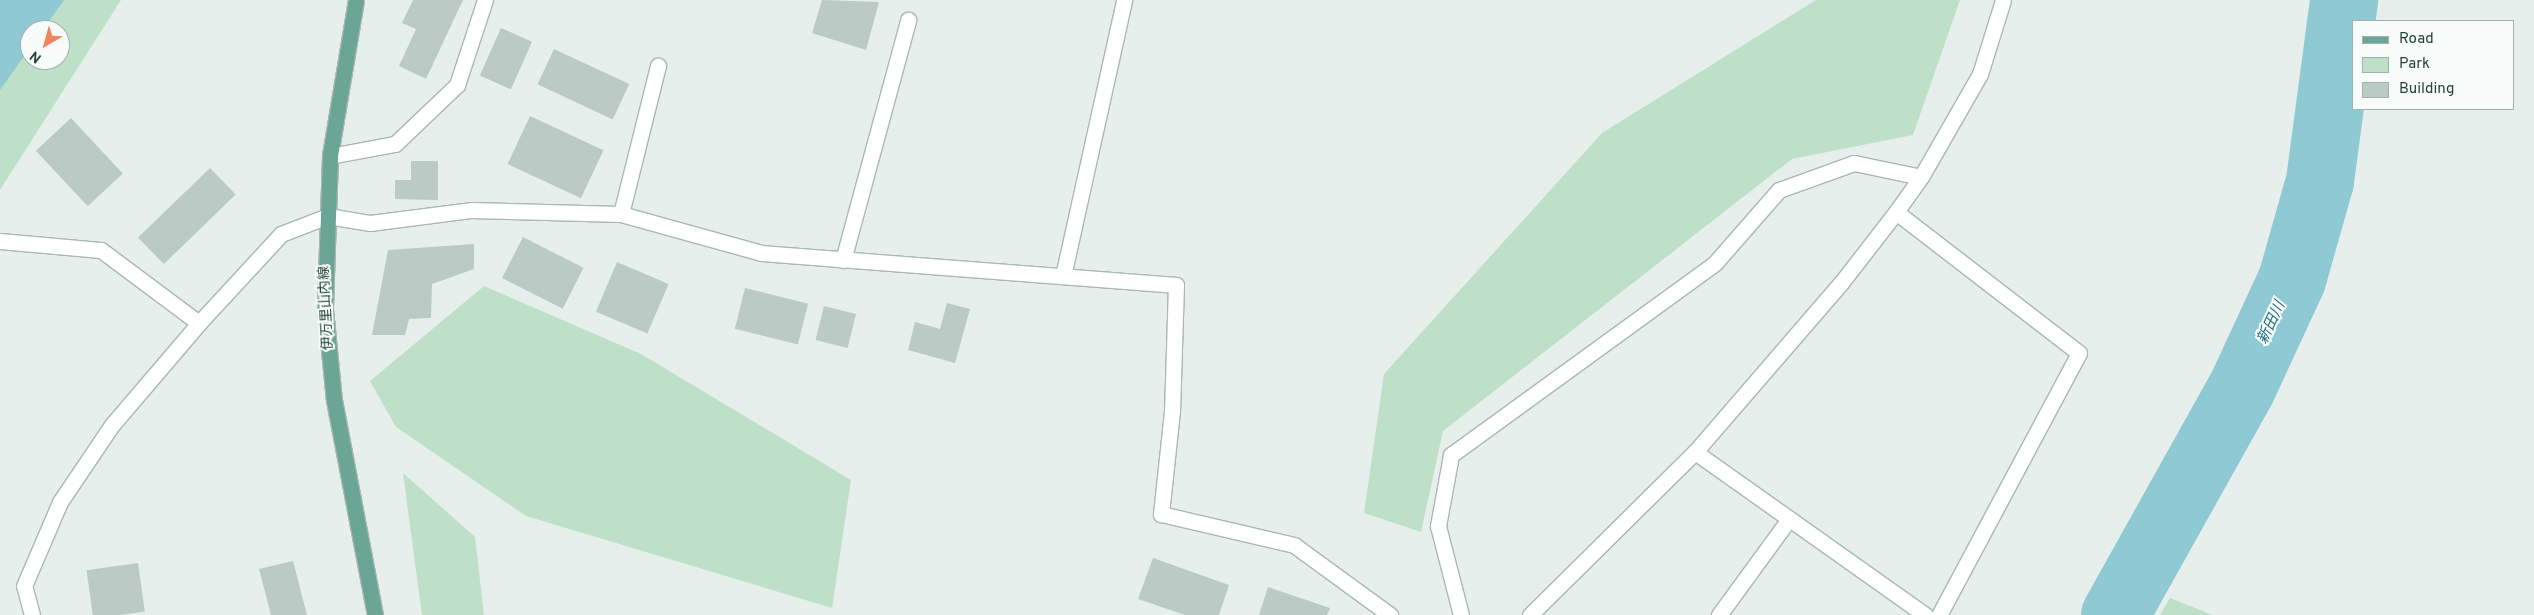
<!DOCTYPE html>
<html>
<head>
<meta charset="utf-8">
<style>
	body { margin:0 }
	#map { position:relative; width:2534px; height:615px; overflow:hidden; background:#e6efeb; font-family:Overpass,"Noto Sans JP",sans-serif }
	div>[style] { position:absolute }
	.green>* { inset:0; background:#bfe0c8 }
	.water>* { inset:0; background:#8ec9d4 }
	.river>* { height:68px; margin:-34px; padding:0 34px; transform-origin:34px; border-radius:34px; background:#8ec9d4 }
	.building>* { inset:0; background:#bbcac4; transform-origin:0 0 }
	.roads { filter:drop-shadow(1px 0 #a8b8b2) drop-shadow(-1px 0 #a8b8b2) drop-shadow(0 1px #a8b8b2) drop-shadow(0 -1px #a8b8b2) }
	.minor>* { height:15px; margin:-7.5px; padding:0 7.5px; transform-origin:7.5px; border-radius:7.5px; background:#fff }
	.primary>* { height:15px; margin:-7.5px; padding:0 7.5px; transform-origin:7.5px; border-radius:7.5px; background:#6aa596 }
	span { translate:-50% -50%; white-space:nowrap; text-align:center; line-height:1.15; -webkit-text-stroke:4px #f7fbf9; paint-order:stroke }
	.street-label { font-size:14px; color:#24423a }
	.water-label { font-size:15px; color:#1c6f80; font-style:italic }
	.legend { position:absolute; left:2352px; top:20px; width:162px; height:90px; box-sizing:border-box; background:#f7fbf9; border:1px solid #a3b1ad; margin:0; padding:6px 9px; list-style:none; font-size:15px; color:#24423a }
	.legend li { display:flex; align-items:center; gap:10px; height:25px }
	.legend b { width:25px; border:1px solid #a3b1ad }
	.north { position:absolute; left:20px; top:20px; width:50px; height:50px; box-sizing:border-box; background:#f7fbf9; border:1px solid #a3b1ad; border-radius:50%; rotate:218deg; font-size:14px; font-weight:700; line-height:20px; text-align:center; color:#24423a }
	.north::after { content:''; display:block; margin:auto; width:18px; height:22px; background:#f4845f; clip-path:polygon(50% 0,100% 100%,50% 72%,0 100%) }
</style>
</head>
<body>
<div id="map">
	<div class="green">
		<i style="clip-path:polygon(evenodd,0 0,121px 0,0 190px,0 0,30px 30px,60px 30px,60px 60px,30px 60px,30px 30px)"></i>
		<i style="clip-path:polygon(1816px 0,1960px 0,1913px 135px,1792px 159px,1443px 431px,1421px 532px,1364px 513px,1384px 374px,1602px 133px)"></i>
		<i style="clip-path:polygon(484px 286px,641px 354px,851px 480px,832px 608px,526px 516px,396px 427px,370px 381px)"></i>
		<i style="clip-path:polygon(403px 473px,475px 537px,484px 615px,422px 615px)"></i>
		<i style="clip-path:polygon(2170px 598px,2213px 615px,2160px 615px)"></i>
	</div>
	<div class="water">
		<i style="clip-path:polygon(0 0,64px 0,43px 30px,30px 30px,30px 48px,0 90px)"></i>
	</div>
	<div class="river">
		<i style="left:2115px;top:615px;width:260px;rotate:-60.8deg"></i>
		<i style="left:2242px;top:388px;width:119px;rotate:-65.2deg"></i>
		<i style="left:2292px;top:280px;width:103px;rotate:-74.2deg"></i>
		<i style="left:2320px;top:181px;width:183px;rotate:-82.4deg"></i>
	</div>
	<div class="building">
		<i style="clip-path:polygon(413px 0,463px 0,426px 79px,399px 66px,416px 29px,402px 23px)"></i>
		<i style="clip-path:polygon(822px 0,879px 2px,866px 50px,812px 33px)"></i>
		<i style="left:501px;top:28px;width:34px;height:52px;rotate:24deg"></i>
		<i style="left:554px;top:49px;width:83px;height:39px;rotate:25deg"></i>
		<i style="left:530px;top:116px;width:81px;height:53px;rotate:25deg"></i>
		<i style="left:71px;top:118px;width:76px;height:48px;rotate:47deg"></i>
		<i style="clip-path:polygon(411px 161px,438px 161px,438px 200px,395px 199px,395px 180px,411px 180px)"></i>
		<i style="left:210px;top:168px;width:37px;height:100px;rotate:46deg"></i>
		<i style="left:523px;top:237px;width:68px;height:46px;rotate:27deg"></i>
		<i style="clip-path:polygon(474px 244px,474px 269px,432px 284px,431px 318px,409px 319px,405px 335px,372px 335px,388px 250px)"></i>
		<i style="left:617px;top:262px;width:56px;height:54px;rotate:23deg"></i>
		<i style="left:745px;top:288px;width:65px;height:42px;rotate:14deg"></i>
		<i style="clip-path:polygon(947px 303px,970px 309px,955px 363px,908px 350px,915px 322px,940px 329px)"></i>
		<i style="left:824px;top:306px;width:33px;height:35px;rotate:14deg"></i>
		<i style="clip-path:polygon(1153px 558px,1229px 585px,1219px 615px,1185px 615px,1138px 599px)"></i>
		<i style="clip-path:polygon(293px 561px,307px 615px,271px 615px,259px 569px)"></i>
		<i style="left:138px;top:563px;width:49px;height:52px;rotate:82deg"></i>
		<i style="clip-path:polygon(1268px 587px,1330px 608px,1327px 615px,1259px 615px)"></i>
	</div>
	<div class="roads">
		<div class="minor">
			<i style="left:330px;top:156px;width:66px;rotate:-10.5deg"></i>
			<i style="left:395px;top:144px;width:86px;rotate:-43.6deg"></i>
			<i style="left:457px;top:85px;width:89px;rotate:-71.8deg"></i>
			<i style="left:1896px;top:212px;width:231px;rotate:37.6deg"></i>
			<i style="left:2079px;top:353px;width:297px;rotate:118.1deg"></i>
			<i style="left:621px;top:214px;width:153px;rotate:-76deg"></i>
			<i style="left:0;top:241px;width:101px;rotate:5.1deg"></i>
			<i style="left:101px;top:250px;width:122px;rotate:36.7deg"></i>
			<i style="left:843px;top:260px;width:249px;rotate:-74.8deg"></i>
			<i style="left:1063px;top:276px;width:283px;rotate:-77.5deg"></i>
			<i style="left:1695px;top:452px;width:282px;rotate:35.3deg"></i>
			<i style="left:32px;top:615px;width:30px;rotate:-105deg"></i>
			<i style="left:24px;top:586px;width:91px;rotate:-66.8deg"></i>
			<i style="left:60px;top:502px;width:93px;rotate:-56deg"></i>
			<i style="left:112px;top:425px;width:134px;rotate:-49.5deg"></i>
			<i style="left:199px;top:323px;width:121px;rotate:-47.3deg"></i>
			<i style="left:281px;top:234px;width:50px;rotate:-21deg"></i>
			<i style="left:328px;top:216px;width:43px;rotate:9.5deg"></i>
			<i style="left:370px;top:223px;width:103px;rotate:-7.3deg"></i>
			<i style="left:472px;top:210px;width:149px;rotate:1.5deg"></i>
			<i style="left:621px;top:214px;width:146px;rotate:15.5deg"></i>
			<i style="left:762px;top:253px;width:415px;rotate:4.4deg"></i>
			<i style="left:1176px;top:285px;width:126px;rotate:91.8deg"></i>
			<i style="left:1172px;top:411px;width:104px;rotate:96.1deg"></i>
			<i style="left:1161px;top:514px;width:137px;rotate:13.1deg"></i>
			<i style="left:1294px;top:545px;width:119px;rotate:36.1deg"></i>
			<i style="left:1461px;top:615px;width:92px;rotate:-104.5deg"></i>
			<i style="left:1438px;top:526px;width:72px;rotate:-79.6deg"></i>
			<i style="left:1451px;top:455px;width:326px;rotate:-36deg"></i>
			<i style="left:1715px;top:263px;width:97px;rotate:-48.8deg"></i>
			<i style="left:1779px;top:190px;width:80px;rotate:-19.8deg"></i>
			<i style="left:1854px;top:163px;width:68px;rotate:11.8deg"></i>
			<i style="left:1530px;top:615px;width:232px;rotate:-44.7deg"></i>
			<i style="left:1695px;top:452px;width:223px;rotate:-49.2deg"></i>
			<i style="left:1841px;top:283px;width:90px;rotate:-52.2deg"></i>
			<i style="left:1896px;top:212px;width:43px;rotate:-54.5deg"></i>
			<i style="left:1921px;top:177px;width:119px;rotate:-60.2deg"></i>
			<i style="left:1980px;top:74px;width:77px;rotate:-72.7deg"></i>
			<i style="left:1719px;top:615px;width:119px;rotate:-53.9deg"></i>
		</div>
		<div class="primary">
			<i style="left:356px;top:0;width:158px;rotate:99.5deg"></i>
			<i style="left:330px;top:156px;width:153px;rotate:91.9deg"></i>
			<i style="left:325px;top:309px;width:91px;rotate:84.4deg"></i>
			<i style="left:334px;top:400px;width:219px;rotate:79.2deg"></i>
		</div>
	</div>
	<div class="street-label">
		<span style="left:327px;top:308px;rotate:-93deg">伊万里山内線</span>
	</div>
	<div class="water-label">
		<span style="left:2272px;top:323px;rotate:-65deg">新田川</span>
	</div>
	<ul class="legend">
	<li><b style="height:6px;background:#6aa596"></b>Road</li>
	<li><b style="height:14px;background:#bfe0c8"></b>Park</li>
	<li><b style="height:14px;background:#bbcac4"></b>Building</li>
	</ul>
	<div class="north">N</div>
</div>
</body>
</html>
